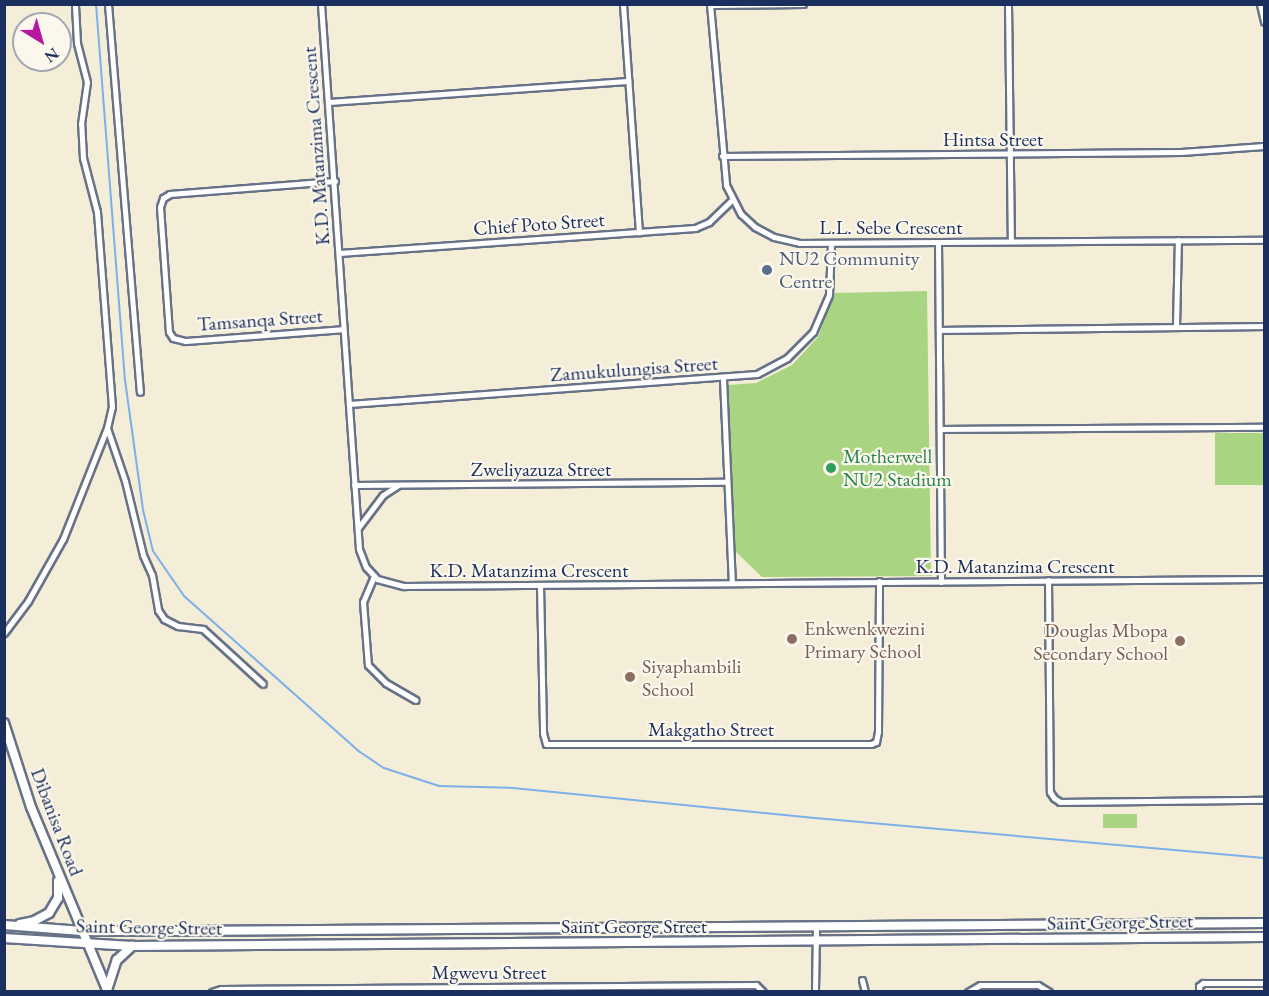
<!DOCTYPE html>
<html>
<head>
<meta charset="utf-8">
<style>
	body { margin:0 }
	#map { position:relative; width:1269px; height:996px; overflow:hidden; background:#f4edd7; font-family:"EB Garamond",serif }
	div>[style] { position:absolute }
	.green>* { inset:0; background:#a9d481; transform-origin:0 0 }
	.stream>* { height:2px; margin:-1px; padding:0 1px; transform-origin:1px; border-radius:1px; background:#7bb0e9 }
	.roads { filter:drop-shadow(2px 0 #677288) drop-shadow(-2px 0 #677288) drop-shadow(0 2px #677288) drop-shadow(0 -2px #677288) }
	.street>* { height:5px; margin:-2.5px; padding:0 2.5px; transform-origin:2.5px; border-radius:2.5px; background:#fff }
	.secondary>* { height:8px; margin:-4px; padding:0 4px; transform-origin:4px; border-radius:4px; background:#fff }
	.dots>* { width:16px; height:16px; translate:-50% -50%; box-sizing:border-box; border:3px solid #fbf7ec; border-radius:50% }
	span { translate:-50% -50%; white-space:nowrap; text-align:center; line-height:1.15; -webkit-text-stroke:4.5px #fbf7ec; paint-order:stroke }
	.street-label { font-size:20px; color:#1b2f5e }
	.service-label { font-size:20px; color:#4e5e75 }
	.left { translate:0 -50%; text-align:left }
	.leisure-label { font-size:20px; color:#27864d }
	.education-label { font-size:20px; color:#785e54 }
	.right { translate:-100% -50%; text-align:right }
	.frame { position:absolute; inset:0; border:6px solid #1b2f5e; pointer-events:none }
	.north { position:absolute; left:12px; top:12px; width:60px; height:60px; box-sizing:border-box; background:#fbf7ec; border:2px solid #a1a7b3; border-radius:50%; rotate:143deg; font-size:16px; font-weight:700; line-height:24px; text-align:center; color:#1b2f5e }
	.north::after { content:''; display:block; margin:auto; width:21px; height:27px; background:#b5179e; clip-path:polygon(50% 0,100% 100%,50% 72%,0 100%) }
</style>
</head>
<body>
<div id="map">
	<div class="green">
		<i style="clip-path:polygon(927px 291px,931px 576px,762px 577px,735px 551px,728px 385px,756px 383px,792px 365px,818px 337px,834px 293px)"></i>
		<i style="left:1215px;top:433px;width:49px;height:52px"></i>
		<i style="left:1103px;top:814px;width:34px;height:14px"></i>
	</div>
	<div class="stream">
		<i style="left:96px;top:4px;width:377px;rotate:85.6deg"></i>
		<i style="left:125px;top:380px;width:131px;rotate:82.1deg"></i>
		<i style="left:143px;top:510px;width:42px;rotate:76.3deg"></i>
		<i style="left:153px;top:551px;width:55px;rotate:55.4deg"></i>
		<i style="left:184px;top:596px;width:235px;rotate:41.6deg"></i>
		<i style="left:360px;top:752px;width:29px;rotate:34deg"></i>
		<i style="left:384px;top:768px;width:58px;rotate:18.1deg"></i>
		<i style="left:439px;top:786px;width:74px;rotate:1.5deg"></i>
		<i style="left:513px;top:788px;width:303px;rotate:5.7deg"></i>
		<i style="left:815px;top:818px;width:451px;rotate:5.1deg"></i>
	</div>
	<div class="roads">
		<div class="street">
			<i style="left:108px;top:4px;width:389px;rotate:85.3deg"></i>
			<i style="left:321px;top:4px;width:546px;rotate:86.01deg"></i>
			<i style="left:359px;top:549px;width:19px;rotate:69deg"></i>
			<i style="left:366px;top:567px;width:16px;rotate:47deg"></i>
			<i style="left:377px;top:579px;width:28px;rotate:15deg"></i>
			<i style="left:404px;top:586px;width:860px;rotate:-0.47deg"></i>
			<i style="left:623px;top:4px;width:229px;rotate:86deg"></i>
			<i style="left:710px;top:4px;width:182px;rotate:84.9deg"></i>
			<i style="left:726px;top:185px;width:33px;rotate:63deg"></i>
			<i style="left:741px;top:214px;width:19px;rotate:43deg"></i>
			<i style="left:755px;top:227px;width:21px;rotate:28deg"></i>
			<i style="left:774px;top:237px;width:27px;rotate:13deg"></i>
			<i style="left:800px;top:243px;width:464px;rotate:-0.4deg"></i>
			<i style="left:1008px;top:4px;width:237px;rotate:89.3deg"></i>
			<i style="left:1260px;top:4px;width:18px;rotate:77deg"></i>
			<i style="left:710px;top:5px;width:93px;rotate:-0.6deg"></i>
			<i style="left:328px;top:102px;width:301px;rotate:-4deg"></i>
			<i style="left:722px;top:156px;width:459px;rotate:-0.5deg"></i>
			<i style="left:1181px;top:152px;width:83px;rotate:-4.1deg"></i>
			<i style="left:335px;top:181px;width:166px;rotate:175.5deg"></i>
			<i style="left:170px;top:194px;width:8px;rotate:150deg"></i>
			<i style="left:163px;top:198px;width:9px;rotate:108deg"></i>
			<i style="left:160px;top:207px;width:125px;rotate:85.9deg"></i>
			<i style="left:169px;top:332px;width:7px;rotate:56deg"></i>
			<i style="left:173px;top:338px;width:12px;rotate:14deg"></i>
			<i style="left:185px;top:341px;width:158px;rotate:-4.3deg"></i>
			<i style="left:938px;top:242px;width:340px;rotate:89.5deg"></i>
			<i style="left:339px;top:253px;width:357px;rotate:-4deg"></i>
			<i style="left:695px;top:228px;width:15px;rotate:-23deg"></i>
			<i style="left:709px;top:222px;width:32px;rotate:-44deg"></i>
			<i style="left:1176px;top:326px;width:86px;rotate:-88.7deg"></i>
			<i style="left:939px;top:330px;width:325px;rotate:-0.7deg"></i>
			<i style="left:723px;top:379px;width:204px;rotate:87.5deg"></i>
			<i style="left:349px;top:404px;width:409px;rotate:-4.2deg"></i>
			<i style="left:757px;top:374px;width:34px;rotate:-28deg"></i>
			<i style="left:787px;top:358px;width:37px;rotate:-45deg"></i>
			<i style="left:813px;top:332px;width:40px;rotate:-66.6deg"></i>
			<i style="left:829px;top:295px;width:52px;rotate:-87.8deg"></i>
			<i style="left:107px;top:428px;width:56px;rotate:71.2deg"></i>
			<i style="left:125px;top:481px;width:76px;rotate:76.3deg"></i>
			<i style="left:143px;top:555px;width:22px;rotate:66deg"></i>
			<i style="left:152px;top:575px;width:36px;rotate:80deg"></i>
			<i style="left:158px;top:610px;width:11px;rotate:56deg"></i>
			<i style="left:164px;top:619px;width:16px;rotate:27deg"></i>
			<i style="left:178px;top:626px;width:25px;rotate:7deg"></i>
			<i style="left:203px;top:629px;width:81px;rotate:42.5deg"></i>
			<i style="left:940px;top:429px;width:324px;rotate:-0.4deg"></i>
			<i style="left:354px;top:485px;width:373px;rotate:-0.5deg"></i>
			<i style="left:358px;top:528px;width:41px;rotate:-52.9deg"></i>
			<i style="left:383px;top:495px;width:17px;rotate:-33deg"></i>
			<i style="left:374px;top:576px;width:28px;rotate:113deg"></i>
			<i style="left:363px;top:602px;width:63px;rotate:85.5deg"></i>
			<i style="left:368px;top:665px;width:25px;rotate:45deg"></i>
			<i style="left:386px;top:683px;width:34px;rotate:30deg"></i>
			<i style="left:1048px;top:580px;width:212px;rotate:89.5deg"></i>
			<i style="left:1050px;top:792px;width:7px;rotate:56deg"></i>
			<i style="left:1054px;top:798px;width:7px;rotate:34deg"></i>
			<i style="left:1060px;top:802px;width:204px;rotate:-0.6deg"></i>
			<i style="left:540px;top:585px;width:148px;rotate:88.8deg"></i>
			<i style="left:543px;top:733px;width:11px;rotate:75deg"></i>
			<i style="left:546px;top:744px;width:325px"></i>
			<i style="left:871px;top:744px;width:5px;rotate:-22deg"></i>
			<i style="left:876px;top:742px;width:10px;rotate:-79deg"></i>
			<i style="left:878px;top:732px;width:151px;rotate:-89.6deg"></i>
			<i style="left:4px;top:633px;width:40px;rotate:-53deg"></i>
			<i style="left:28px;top:601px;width:71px;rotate:-60.6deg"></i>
			<i style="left:63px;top:539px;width:119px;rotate:-68.4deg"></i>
			<i style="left:107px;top:428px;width:22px;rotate:-77deg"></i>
			<i style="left:112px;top:407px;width:196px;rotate:-94.4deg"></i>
			<i style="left:97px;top:212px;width:56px;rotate:-104.5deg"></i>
			<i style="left:83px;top:158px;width:34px;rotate:-93deg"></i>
			<i style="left:81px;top:124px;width:42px;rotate:-81.9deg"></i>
			<i style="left:87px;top:82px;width:40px;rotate:-104.4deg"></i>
			<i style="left:77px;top:43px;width:39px;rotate:-93deg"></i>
			<i style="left:862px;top:980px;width:12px;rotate:76deg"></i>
			<i style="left:212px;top:992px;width:9px;rotate:-18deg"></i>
			<i style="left:221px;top:989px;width:535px;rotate:-0.43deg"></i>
			<i style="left:756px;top:985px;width:10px;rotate:45deg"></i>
			<i style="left:815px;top:992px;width:66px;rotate:-89.1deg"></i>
			<i style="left:968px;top:992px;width:14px;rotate:-30deg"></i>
			<i style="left:980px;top:985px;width:58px"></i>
			<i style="left:1038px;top:985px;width:13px;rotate:32deg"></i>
			<i style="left:1199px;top:992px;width:6px;rotate:-90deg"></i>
			<i style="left:1199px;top:986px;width:5px;rotate:-37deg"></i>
			<i style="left:1203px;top:983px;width:61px"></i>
		</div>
		<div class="secondary">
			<i style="left:4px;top:723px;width:88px;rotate:72.2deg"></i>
			<i style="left:31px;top:807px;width:200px;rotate:67.4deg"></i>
			<i style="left:20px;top:924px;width:14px;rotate:-12deg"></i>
			<i style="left:34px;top:921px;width:17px;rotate:-28deg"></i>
			<i style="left:49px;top:913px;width:17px;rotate:-59deg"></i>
			<i style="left:58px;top:898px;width:17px;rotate:-90deg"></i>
			<i style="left:4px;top:925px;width:78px;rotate:4.4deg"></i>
			<i style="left:82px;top:931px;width:100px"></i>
			<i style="left:182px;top:931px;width:1082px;rotate:-0.42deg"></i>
			<i style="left:4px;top:938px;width:128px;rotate:3.6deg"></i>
			<i style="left:132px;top:946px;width:1132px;rotate:-0.46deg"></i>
			<i style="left:107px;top:990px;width:32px;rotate:-72deg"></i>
			<i style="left:117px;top:960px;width:21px;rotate:-43deg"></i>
		</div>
	</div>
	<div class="dots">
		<i style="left:767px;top:270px;background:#5c6f8a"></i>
		<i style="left:831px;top:468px;background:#2e9e5b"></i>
		<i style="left:792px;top:639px;background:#8d6e63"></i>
		<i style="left:1180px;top:641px;background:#8d6e63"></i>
		<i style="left:630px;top:677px;background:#8d6e63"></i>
	</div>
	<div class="street-label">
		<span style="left:993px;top:139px">Hintsa Street</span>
		<span style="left:316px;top:146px;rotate:-94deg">K.D. Matanzima Crescent</span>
		<span style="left:539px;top:224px;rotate:-4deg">Chief Poto Street</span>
		<span style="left:891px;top:227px">L.L. Sebe Crescent</span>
		<span style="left:260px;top:320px;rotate:-4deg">Tamsanqa Street</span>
		<span style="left:634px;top:369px;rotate:-4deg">Zamukulungisa Street</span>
		<span style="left:541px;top:469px">Zweliyazuza Street</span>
		<span style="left:1015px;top:566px">K.D. Matanzima Crescent</span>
		<span style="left:529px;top:570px">K.D. Matanzima Crescent</span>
		<span style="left:711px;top:729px">Makgatho Street</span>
		<span style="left:57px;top:822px;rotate:69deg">Dibanisa Road</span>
		<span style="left:1120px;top:922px;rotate:-1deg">Saint George Street</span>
		<span style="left:634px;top:926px">Saint George Street</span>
		<span style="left:149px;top:927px;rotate:1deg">Saint George Street</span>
		<span style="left:489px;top:972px">Mgwevu Street</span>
	</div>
	<div class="service-label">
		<span class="left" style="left:779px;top:270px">NU2 Community<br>Centre</span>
	</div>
	<div class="leisure-label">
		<span class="left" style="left:843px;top:468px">Motherwell<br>NU2 Stadium</span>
	</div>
	<div class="education-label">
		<span class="left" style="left:804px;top:640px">Enkwenkwezini<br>Primary School</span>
		<span class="right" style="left:1168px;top:642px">Douglas Mbopa<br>Secondary School</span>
		<span class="left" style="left:642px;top:678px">Siyaphambili<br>School</span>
	</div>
	<div class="frame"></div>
	<div class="north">N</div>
</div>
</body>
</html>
